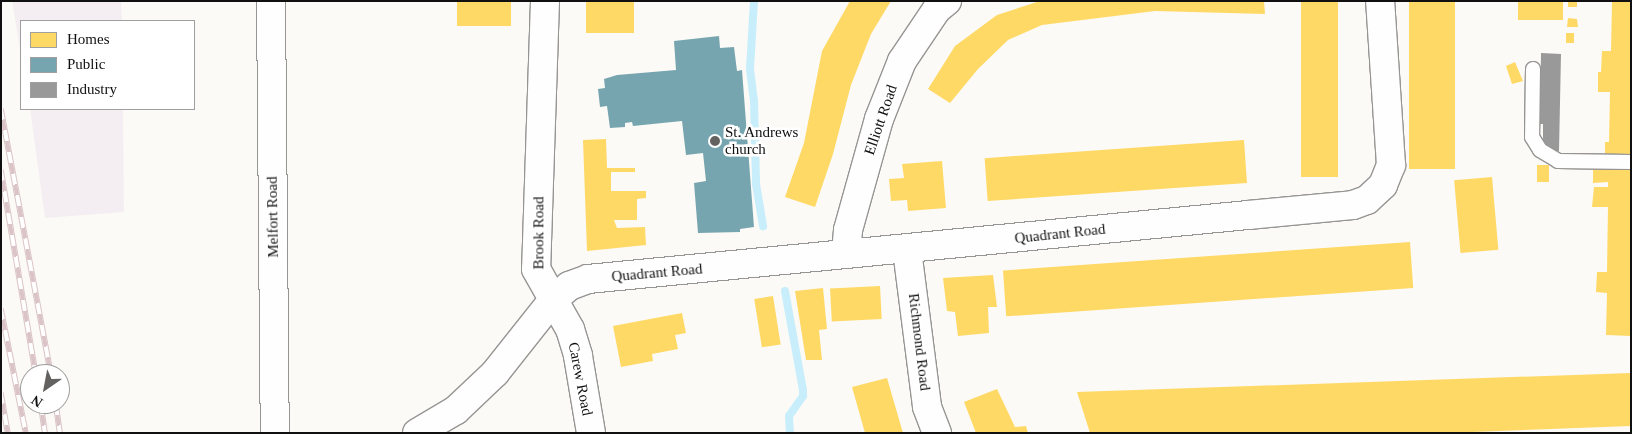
<!DOCTYPE html>
<html>
<head>
<meta charset="utf-8">
<style>
	body { margin:0 }
	#map { position:relative; width:1632px; height:434px; overflow:hidden; background:#fcfaf6; font-family:Georgia,serif }
	div>[style] { position:absolute }
	.industrial>* { inset:0; background:#f4eef2 }
	.homes>* { inset:0; background:#ffd966; transform-origin:0 0 }
	.public>* { inset:0; background:#76a5af }
	.industry>* { inset:0; background:#999 }
	.stream>* { height:8px; margin:-4px; padding:0 4px; transform-origin:4px; border-radius:4px; background:#c8eefb }
	.roads { filter:drop-shadow(1px 0 #969594) drop-shadow(-1px 0 #969594) drop-shadow(0 1px #969594) drop-shadow(0 -1px #969594) }
	.service>* { height:14px; margin:-7px; padding:0 7px; transform-origin:7px; border-radius:7px; background:#fffefe }
	.minor>* { height:28px; margin:-14px; padding:0 14px; transform-origin:14px; border-radius:14px; background:#fffefe }
	.rail>* { height:5.5px; margin-top:-2.75px; transform-origin:0; background:repeating-linear-gradient(90deg,#fff 0 11px,#dbc4c7 0 22px); box-sizing:border-box; border-block:1px solid #dbc4c7 }
	.dots>* { width:14px; height:14px; translate:-50% -50%; box-sizing:border-box; border:2px solid #fff; border-radius:50% }
	span { translate:-50% -50%; white-space:nowrap; text-align:center; line-height:1.15; -webkit-text-stroke:5px #fff; paint-order:stroke }
	.street-label { font-size:15px; color:#101010 }
	.poi-label { font-size:15px; color:#101010 }
	.left { translate:0 -50%; text-align:left }
	.frame { position:absolute; inset:0; border:2px solid #101010; pointer-events:none }
	.legend { position:absolute; left:20px; top:20px; width:175px; height:90px; box-sizing:border-box; background:#fff; border:1px solid #9f9f9f; margin:0; padding:6px 9px; list-style:none; font-size:15px; color:#101010 }
	.legend li { display:flex; align-items:center; gap:10px; height:25px }
	.legend b { width:25px; border:1px solid #9f9f9f }
	.north { position:absolute; left:20px; top:364px; width:50px; height:50px; box-sizing:border-box; background:#fff; border:1px solid #9f9f9f; border-radius:50%; rotate:213deg; font-size:14px; font-weight:700; line-height:20px; text-align:center; color:#101010 }
	.north::after { content:''; display:block; margin:auto; width:18px; height:22px; background:#636260; clip-path:polygon(50% 0,100% 100%,50% 72%,0 100%) }
</style>
</head>
<body>
<div id="map">
	<div class="industrial">
		<i style="clip-path:polygon(12px 1px,121px 1px,122px 21px,21px 21px,21px 55px)"></i>
		<i style="clip-path:polygon(30px 109px,123px 109px,124px 212px,45px 218px)"></i>
	</div>
	<div class="homes">
		<i style="left:457px;top:1px;width:54px;height:25px"></i>
		<i style="left:586px;top:1px;width:48px;height:32px"></i>
		<i style="clip-path:polygon(850px 1px,891px 1px,871px 34px,851px 85px,833px 154px,815px 207px,785px 197px,804px 143px,822px 51px)"></i>
		<i style="clip-path:polygon(1040px 1px,1264px 1px,1265px 14px,1155px 11px,1042px 25px,1008px 40px,978px 69px,950px 103px,928px 89px,955px 46px,997px 15px)"></i>
		<i style="left:1301px;top:1px;width:37px;height:176px"></i>
		<i style="left:1409px;top:1px;width:46px;height:168px"></i>
		<i style="left:1518px;top:1px;width:45px;height:19px"></i>
		<i style="left:1568px;top:1px;width:9px;height:6px"></i>
		<i style="clip-path:polygon(1612px 1px,1631px 1px,1631px 157px,1605px 156px,1605px 142px,1609px 142px,1610px 92px,1598px 92px,1598px 72px,1601px 72px,1602px 51px,1611px 51px)"></i>
		<i style="clip-path:polygon(1568px 18px,1577px 19px,1578px 27px,1567px 27px)"></i>
		<i style="left:1566px;top:33px;width:8px;height:10px"></i>
		<i style="clip-path:polygon(1515px 62px,1523px 81px,1512px 84px,1506px 66px)"></i>
		<i style="clip-path:polygon(606px 139px,607px 168px,635px 168px,635px 172px,611px 172px,611px 191px,646px 191px,646px 198px,637px 199px,637px 220px,614px 220px,617px 228px,645px 227px,646px 245px,587px 251px,583px 140px)"></i>
		<i style="left:1244px;top:140px;width:43px;height:260px;rotate:86deg"></i>
		<i style="clip-path:polygon(942px 161px,946px 208px,908px 211px,907px 200px,891px 201px,889px 179px,904px 178px,902px 164px)"></i>
		<i style="left:1537px;top:165px;width:12px;height:17px"></i>
		<i style="clip-path:polygon(1593px 166px,1631px 166px,1631px 336px,1606px 335px,1607px 293px,1596px 292px,1597px 272px,1607px 272px,1608px 207px,1592px 207px,1594px 187px,1608px 187px,1608px 182px,1593px 183px)"></i>
		<i style="left:1492px;top:177px;width:73px;height:38px;rotate:85deg"></i>
		<i style="left:1410px;top:242px;width:46px;height:408px;rotate:86deg"></i>
		<i style="clip-path:polygon(993px 275px,997px 307px,988px 307px,989px 333px,958px 336px,955px 312px,947px 311px,943px 278px)"></i>
		<i style="left:880px;top:286px;width:33px;height:50px;rotate:87deg"></i>
		<i style="clip-path:polygon(823px 288px,827px 329px,819px 330px,822px 360px,806px 360px,795px 291px)"></i>
		<i style="left:773px;top:296px;width:49px;height:19px;rotate:81deg"></i>
		<i style="clip-path:polygon(682px 313px,686px 333px,675px 335px,678px 349px,652px 354px,653px 361px,621px 367px,613px 326px)"></i>
		<i style="clip-path:polygon(1631px 373px,1631px 426px,1445px 433px,1090px 433px,1077px 392px)"></i>
		<i style="clip-path:polygon(887px 378px,903px 433px,865px 433px,852px 387px)"></i>
		<i style="clip-path:polygon(997px 389px,1015px 427px,1026px 426px,1028px 433px,976px 433px,964px 402px)"></i>
	</div>
	<div class="public">
		<i style="clip-path:polygon(719px 36px,720px 48px,734px 47px,737px 71px,742px 70px,754px 227px,740px 229px,740px 232px,698px 233px,694px 183px,706px 181px,703px 153px,686px 155px,682px 121px,633px 126px,632px 122px,625px 123px,625px 127px,610px 128px,607px 106px,600px 107px,598px 89px,605px 88px,604px 79px,617px 75px,676px 70px,674px 41px)"></i>
	</div>
	<div class="industry">
		<i style="clip-path:polygon(1541px 53px,1561px 54px,1559px 151px,1553px 152px,1543px 143px,1543px 124px,1540px 124px)"></i>
	</div>
	<div class="stream">
		<i style="left:754px;top:1px;width:68px;rotate:93.4deg"></i>
		<i style="left:750px;top:69px;width:31px;rotate:83deg"></i>
		<i style="left:754px;top:100px;width:84px;rotate:88.6deg"></i>
		<i style="left:756px;top:184px;width:43px;rotate:80.5deg"></i>
		<i style="left:785px;top:291px;width:101px;rotate:79.7deg"></i>
		<i style="left:803px;top:390px;width:6px;rotate:90deg"></i>
		<i style="left:803px;top:396px;width:24px;rotate:125deg"></i>
		<i style="left:789px;top:416px;width:17px;rotate:87deg"></i>
	</div>
	<div class="roads">
		<div class="service">
			<i style="left:1533px;top:69px;width:68px;rotate:90.8deg"></i>
			<i style="left:1532px;top:137px;width:15px;rotate:58deg"></i>
			<i style="left:1540px;top:150px;width:21px;rotate:31deg"></i>
			<i style="left:1558px;top:161px;width:73px;rotate:0.8deg"></i>
		</div>
		<div class="minor">
			<i style="left:271px;top:1px;width:432px;rotate:89.5deg"></i>
			<i style="left:545px;top:1px;width:268px;rotate:91.9deg"></i>
			<i style="left:536px;top:269px;width:69px;rotate:60.5deg"></i>
			<i style="left:570px;top:329px;width:28px;rotate:73deg"></i>
			<i style="left:578px;top:356px;width:78px;rotate:80.4deg"></i>
			<i style="left:907px;top:250px;width:158px;rotate:82.7deg"></i>
			<i style="left:927px;top:407px;width:28px;rotate:69deg"></i>
			<i style="left:846px;top:253px;width:23px;rotate:-85deg"></i>
			<i style="left:848px;top:230px;width:115px;rotate:-74.4deg"></i>
			<i style="left:879px;top:119px;width:62px;rotate:-68.4deg"></i>
			<i style="left:902px;top:61px;width:63px;rotate:-56.1deg"></i>
			<i style="left:937px;top:9px;width:13px;rotate:-39deg"></i>
			<i style="left:417px;top:433px;width:45px;rotate:-30.5deg"></i>
			<i style="left:456px;top:410px;width:54px;rotate:-43.5deg"></i>
			<i style="left:495px;top:373px;width:92px;rotate:-51.6deg"></i>
			<i style="left:552px;top:301px;width:23px;rotate:-41deg"></i>
			<i style="left:569px;top:286px;width:20px;rotate:-20deg"></i>
			<i style="left:588px;top:279px;width:663px;rotate:-5.54deg"></i>
			<i style="left:1248px;top:215px;width:105px;rotate:-5.4deg"></i>
			<i style="left:1353px;top:205px;width:15px;rotate:-20deg"></i>
			<i style="left:1367px;top:200px;width:22px;rotate:-43deg"></i>
			<i style="left:1383px;top:185px;width:22px;rotate:-68deg"></i>
			<i style="left:1391px;top:165px;width:164px;rotate:-93.8deg"></i>
		</div>
	</div>
	<div class="rail">
		<i style="left:1px;top:109px;width:270px;rotate:79.3deg"></i>
		<i style="left:1px;top:170px;width:207px;rotate:80.3deg"></i>
		<i style="left:1px;top:309px;width:126px;rotate:78.6deg"></i>
		<i style="left:1px;top:393px;width:41px;rotate:80.1deg"></i>
		<i style="left:41px;top:404px;width:29px;rotate:82deg"></i>
		<i style="left:56px;top:404px;width:29px;rotate:82deg"></i>
	</div>
	<div class="dots">
		<i style="left:715px;top:141px;background:#636260"></i>
	</div>
	<div class="street-label">
		<span style="left:881px;top:120px;rotate:-71deg">Elliott Road</span>
		<span style="left:273px;top:217px;rotate:-91deg">Melfort Road</span>
		<span style="left:539px;top:233px;rotate:-90deg">Brook Road</span>
		<span style="left:1060px;top:234px;rotate:-6deg">Quadrant Road</span>
		<span style="left:657px;top:273px;rotate:-5deg">Quadrant Road</span>
		<span style="left:919px;top:342px;rotate:83deg">Richmond Road</span>
		<span style="left:580px;top:379px;rotate:79deg">Carew Road</span>
	</div>
	<div class="poi-label">
		<span class="left" style="left:725px;top:141px">St. Andrews<br>church</span>
	</div>
	<div class="frame"></div>
	<ul class="legend">
	<li><b style="height:14px;background:#ffd966"></b>Homes</li>
	<li><b style="height:14px;background:#76a5af"></b>Public</li>
	<li><b style="height:14px;background:#999"></b>Industry</li>
	</ul>
	<div class="north">N</div>
</div>
</body>
</html>
